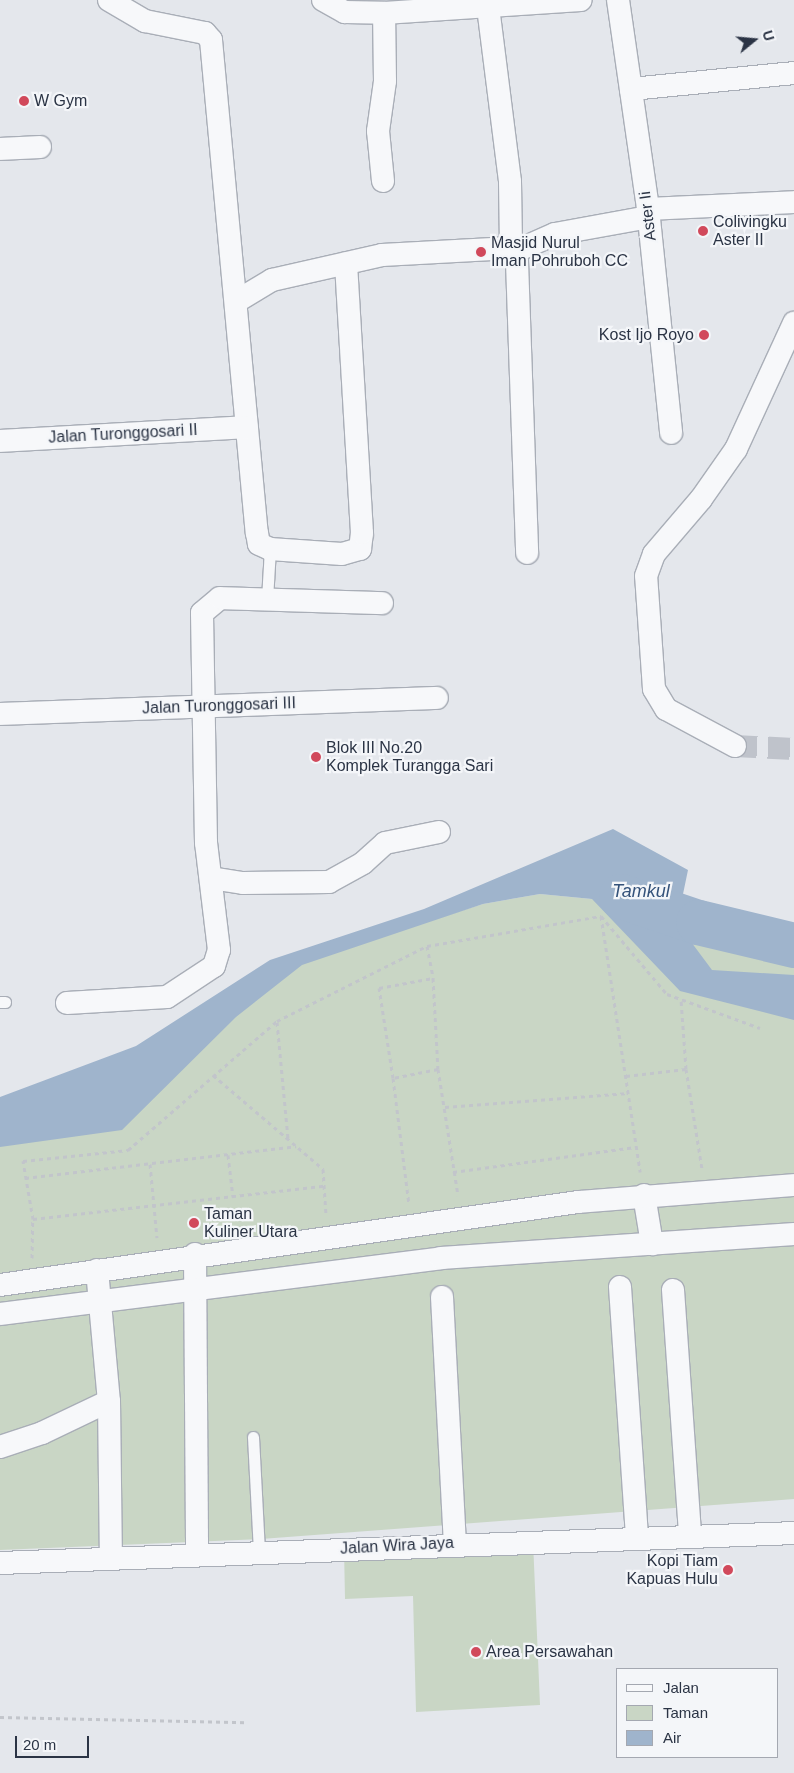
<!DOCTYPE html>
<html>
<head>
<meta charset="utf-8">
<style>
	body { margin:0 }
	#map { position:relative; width:794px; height:1773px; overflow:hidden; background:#e4e7ec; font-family:Helvetica,sans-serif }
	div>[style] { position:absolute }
	.green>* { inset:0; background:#c9d6c5 }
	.water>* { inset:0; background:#9fb4cc }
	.river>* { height:45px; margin:-22.5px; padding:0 22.5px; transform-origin:22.5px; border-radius:22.5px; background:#9fb4cc }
	.minor-tunnel>* { height:22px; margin-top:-11px; transform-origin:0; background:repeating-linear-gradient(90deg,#bfc3cb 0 22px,transparent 0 33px) }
	.path>* { height:3px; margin-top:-1.5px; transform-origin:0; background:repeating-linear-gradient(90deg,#c2c5cb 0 4px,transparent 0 8px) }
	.roads { filter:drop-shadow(1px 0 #a9aeb7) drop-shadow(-1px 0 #a9aeb7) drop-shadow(0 1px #a9aeb7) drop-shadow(0 -1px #a9aeb7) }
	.service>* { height:11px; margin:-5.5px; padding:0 5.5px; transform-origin:5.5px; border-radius:5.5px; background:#f7f8fa }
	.minor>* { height:22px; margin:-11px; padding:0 11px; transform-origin:11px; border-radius:11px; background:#f7f8fa }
	.dots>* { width:14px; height:14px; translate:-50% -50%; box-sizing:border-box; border:2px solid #f4f6f9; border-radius:50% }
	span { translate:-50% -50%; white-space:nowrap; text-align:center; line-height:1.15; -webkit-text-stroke:4.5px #f4f6f9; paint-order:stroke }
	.poi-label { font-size:16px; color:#2b3445 }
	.left { translate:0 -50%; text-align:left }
	.right { translate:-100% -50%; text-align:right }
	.street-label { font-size:16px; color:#2b3445 }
	.water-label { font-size:18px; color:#34527a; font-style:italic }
	.legend { position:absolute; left:616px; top:1668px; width:162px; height:90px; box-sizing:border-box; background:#f4f6f9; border:1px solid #a4a8b1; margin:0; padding:6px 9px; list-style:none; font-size:15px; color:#2b3445 }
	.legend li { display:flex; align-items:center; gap:10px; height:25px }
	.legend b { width:25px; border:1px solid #a4a8b1 }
	.north { position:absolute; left:729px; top:15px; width:50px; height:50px; -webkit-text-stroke:4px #f4f6f9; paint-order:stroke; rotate:73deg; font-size:14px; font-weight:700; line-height:20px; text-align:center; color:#2b3445 }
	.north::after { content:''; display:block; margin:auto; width:18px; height:22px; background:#2b3445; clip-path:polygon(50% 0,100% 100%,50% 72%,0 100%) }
	.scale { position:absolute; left:15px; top:1736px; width:74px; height:22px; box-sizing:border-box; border:2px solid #2b3445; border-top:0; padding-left:6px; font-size:15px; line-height:18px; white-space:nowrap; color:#2b3445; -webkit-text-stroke:4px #f4f6f9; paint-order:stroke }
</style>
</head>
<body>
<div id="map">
	<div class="green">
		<i style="clip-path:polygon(540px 894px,592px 899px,794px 945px,794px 1499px,261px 1539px,0 1550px,0 1142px,299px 962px,483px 904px)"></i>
		<i style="clip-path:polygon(533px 1541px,540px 1705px,416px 1712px,413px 1596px,345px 1599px,344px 1549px)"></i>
	</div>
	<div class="water">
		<i style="clip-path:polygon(613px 829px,688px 870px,677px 923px,712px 970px,794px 975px,794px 1020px,680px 991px,592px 899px,540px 894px,483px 904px,302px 965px,236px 1017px,122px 1130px,0 1147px,0 1097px,136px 1046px,270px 960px,424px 909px)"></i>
	</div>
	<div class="river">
		<i style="left:621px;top:896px;width:81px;rotate:18.7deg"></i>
		<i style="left:698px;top:922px;width:99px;rotate:13.5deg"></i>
	</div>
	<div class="minor-tunnel">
		<i style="left:735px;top:746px;width:59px;rotate:2.9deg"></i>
	</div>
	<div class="path">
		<i style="left:601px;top:916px;width:259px;rotate:81.3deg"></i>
		<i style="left:427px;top:946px;width:33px;rotate:79deg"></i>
		<i style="left:433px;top:978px;width:91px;rotate:86.9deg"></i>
		<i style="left:438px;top:1069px;width:46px;rotate:168.7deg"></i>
		<i style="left:393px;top:1078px;width:91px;rotate:-98.8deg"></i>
		<i style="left:379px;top:988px;width:55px;rotate:-10.5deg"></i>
		<i style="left:277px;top:1022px;width:118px;rotate:84.6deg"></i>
		<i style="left:438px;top:1069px;width:128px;rotate:81deg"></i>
		<i style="left:686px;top:1069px;width:101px;rotate:80.9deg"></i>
		<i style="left:213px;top:1075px;width:145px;rotate:40.5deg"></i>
		<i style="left:323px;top:1169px;width:47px;rotate:86.3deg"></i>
		<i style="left:626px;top:1076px;width:60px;rotate:-6.7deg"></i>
		<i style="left:686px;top:1069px;width:69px;rotate:-94.1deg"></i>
		<i style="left:393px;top:1078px;width:127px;rotate:82.8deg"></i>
		<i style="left:445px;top:1107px;width:184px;rotate:-4.4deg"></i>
		<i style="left:228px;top:1155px;width:42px;rotate:83.2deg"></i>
		<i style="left:150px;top:1164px;width:74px;rotate:84.6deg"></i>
		<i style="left:453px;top:1172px;width:184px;rotate:-7.8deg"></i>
		<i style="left:25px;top:1178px;width:273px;rotate:-6.7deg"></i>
		<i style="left:33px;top:1219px;width:293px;rotate:-6.5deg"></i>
		<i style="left:32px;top:1258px;width:39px;rotate:-89deg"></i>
		<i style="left:33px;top:1219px;width:59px;rotate:-99.8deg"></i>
		<i style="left:23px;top:1161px;width:106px;rotate:-6deg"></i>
		<i style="left:128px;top:1150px;width:197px;rotate:-40.9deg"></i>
		<i style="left:277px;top:1021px;width:168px;rotate:-26.6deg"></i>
		<i style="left:427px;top:946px;width:177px;rotate:-9.8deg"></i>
		<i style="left:601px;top:916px;width:102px;rotate:49.8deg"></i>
		<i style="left:667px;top:994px;width:99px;rotate:20.1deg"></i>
		<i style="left:0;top:1717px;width:246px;rotate:1.2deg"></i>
	</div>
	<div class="roads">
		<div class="service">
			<i style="left:267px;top:599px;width:50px;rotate:-86.6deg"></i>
			<i style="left:0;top:1002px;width:5px"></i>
			<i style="left:253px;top:1437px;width:116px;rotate:87deg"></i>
		</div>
		<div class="minor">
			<i style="left:109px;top:0;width:42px;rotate:30.3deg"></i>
			<i style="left:145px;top:21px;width:61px;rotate:11.3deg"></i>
			<i style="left:205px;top:33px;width:9px;rotate:49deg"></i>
			<i style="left:211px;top:40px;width:495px;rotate:84.7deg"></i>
			<i style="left:257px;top:533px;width:11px;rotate:80deg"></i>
			<i style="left:259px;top:544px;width:12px;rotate:24deg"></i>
			<i style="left:270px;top:549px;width:72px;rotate:4deg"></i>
			<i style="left:342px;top:554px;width:19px;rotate:-16deg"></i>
			<i style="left:360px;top:549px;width:16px;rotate:-83deg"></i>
			<i style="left:362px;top:533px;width:270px;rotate:-93.4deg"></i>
			<i style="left:323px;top:0;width:25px;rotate:29deg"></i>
			<i style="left:345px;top:12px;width:39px;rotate:1deg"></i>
			<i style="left:384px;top:13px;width:197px;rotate:-3.8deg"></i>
			<i style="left:618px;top:0;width:211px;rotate:81.8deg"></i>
			<i style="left:648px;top:209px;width:225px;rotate:84.1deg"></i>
			<i style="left:488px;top:7px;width:176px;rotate:82.8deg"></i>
			<i style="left:510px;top:182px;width:66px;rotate:89.1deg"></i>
			<i style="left:631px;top:89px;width:164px;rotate:-5.6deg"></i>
			<i style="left:0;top:149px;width:40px;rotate:-2.9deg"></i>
			<i style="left:383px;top:181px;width:50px;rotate:-95.7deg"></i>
			<i style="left:378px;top:131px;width:50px;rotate:-82deg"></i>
			<i style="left:385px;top:81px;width:68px;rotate:-90.8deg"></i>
			<i style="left:648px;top:209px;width:146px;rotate:-2.7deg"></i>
			<i style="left:514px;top:252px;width:45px;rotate:-23.7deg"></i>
			<i style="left:555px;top:234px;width:96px;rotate:-10.3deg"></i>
			<i style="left:237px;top:301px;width:41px;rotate:-31deg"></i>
			<i style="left:272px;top:280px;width:113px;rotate:-12.8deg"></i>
			<i style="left:382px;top:255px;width:129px;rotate:-3.1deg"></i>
			<i style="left:511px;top:248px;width:15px;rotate:67deg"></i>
			<i style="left:517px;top:262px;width:291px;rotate:88deg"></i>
			<i style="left:0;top:441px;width:247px;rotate:-3.2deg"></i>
			<i style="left:0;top:714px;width:437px;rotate:-2.1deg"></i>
			<i style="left:735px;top:746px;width:78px;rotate:-151.8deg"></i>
			<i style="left:666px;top:709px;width:23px;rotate:-121deg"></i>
			<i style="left:654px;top:689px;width:113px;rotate:-94deg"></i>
			<i style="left:646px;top:576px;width:23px;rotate:-70deg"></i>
			<i style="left:654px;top:554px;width:72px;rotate:-49.5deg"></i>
			<i style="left:701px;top:499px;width:61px;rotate:-55deg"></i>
			<i style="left:736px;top:449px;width:139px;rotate:-65.3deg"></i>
			<i style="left:211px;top:878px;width:32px;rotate:9deg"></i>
			<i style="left:243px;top:883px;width:86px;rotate:-0.7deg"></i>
			<i style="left:329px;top:882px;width:39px;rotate:-29deg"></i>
			<i style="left:363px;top:863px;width:30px;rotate:-42deg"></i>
			<i style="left:385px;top:843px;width:55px;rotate:-11.5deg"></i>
			<i style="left:67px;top:1003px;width:100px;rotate:-3.4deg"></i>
			<i style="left:167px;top:997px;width:56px;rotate:-33.4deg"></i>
			<i style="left:214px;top:966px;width:17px;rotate:-73deg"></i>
			<i style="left:219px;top:950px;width:108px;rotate:-96.9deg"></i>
			<i style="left:206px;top:843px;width:230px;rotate:-91deg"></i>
			<i style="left:202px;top:613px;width:23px;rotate:-40deg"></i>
			<i style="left:220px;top:598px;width:162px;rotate:1.8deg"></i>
			<i style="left:644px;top:1195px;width:50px;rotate:80.7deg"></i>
			<i style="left:195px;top:1254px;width:301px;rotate:89.6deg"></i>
			<i style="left:97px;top:1270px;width:132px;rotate:84.8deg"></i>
			<i style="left:109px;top:1401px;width:157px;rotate:89.3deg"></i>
			<i style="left:0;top:1285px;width:584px;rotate:-8.17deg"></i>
			<i style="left:578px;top:1202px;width:217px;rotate:-4.5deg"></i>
			<i style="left:620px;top:1287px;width:251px;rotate:86.1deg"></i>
			<i style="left:673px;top:1290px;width:247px;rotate:86deg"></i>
			<i style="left:442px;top:1297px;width:246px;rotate:87deg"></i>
			<i style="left:0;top:1314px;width:445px;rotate:-7.2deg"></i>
			<i style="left:441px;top:1258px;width:354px;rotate:-3.9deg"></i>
			<i style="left:0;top:1447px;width:44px;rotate:-18.4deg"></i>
			<i style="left:42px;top:1433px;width:74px;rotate:-25.5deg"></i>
			<i style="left:0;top:1563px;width:795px;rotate:-2.16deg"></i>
		</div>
	</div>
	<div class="dots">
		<i style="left:24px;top:101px;background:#d1495b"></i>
		<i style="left:703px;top:231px;background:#d1495b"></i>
		<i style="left:481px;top:252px;background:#d1495b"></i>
		<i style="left:704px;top:335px;background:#d1495b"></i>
		<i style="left:316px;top:757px;background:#d1495b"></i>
		<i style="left:194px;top:1223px;background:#d1495b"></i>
		<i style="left:728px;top:1570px;background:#d1495b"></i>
		<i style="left:476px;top:1652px;background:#d1495b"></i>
	</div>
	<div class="poi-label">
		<span class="left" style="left:34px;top:101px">W Gym</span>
		<span class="left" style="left:713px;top:231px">Colivingku<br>Aster II</span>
		<span class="left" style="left:491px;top:252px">Masjid Nurul<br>Iman Pohruboh CC</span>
		<span class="right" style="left:694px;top:335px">Kost Ijo Royo</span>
		<span class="left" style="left:326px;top:757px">Blok III No.20<br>Komplek Turangga Sari</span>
		<span class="left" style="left:204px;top:1223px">Taman<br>Kuliner Utara</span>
		<span class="right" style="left:718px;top:1570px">Kopi Tiam<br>Kapuas Hulu</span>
		<span class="left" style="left:486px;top:1652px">Area Persawahan</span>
	</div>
	<div class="street-label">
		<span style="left:648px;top:216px;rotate:-97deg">Aster Ii</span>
		<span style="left:123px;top:434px;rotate:-3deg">Jalan Turonggosari II</span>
		<span style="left:219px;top:706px;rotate:-2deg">Jalan Turonggosari III</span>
		<span style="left:397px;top:1546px;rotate:-3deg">Jalan Wira Jaya</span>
	</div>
	<div class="water-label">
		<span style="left:641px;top:891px">Tamkul</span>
	</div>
	<ul class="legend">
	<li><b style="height:6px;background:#f7f8fa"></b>Jalan</li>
	<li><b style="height:14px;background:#c9d6c5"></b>Taman</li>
	<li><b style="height:14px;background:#9fb4cc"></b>Air</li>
	</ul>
	<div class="north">U</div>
	<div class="scale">20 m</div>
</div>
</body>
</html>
